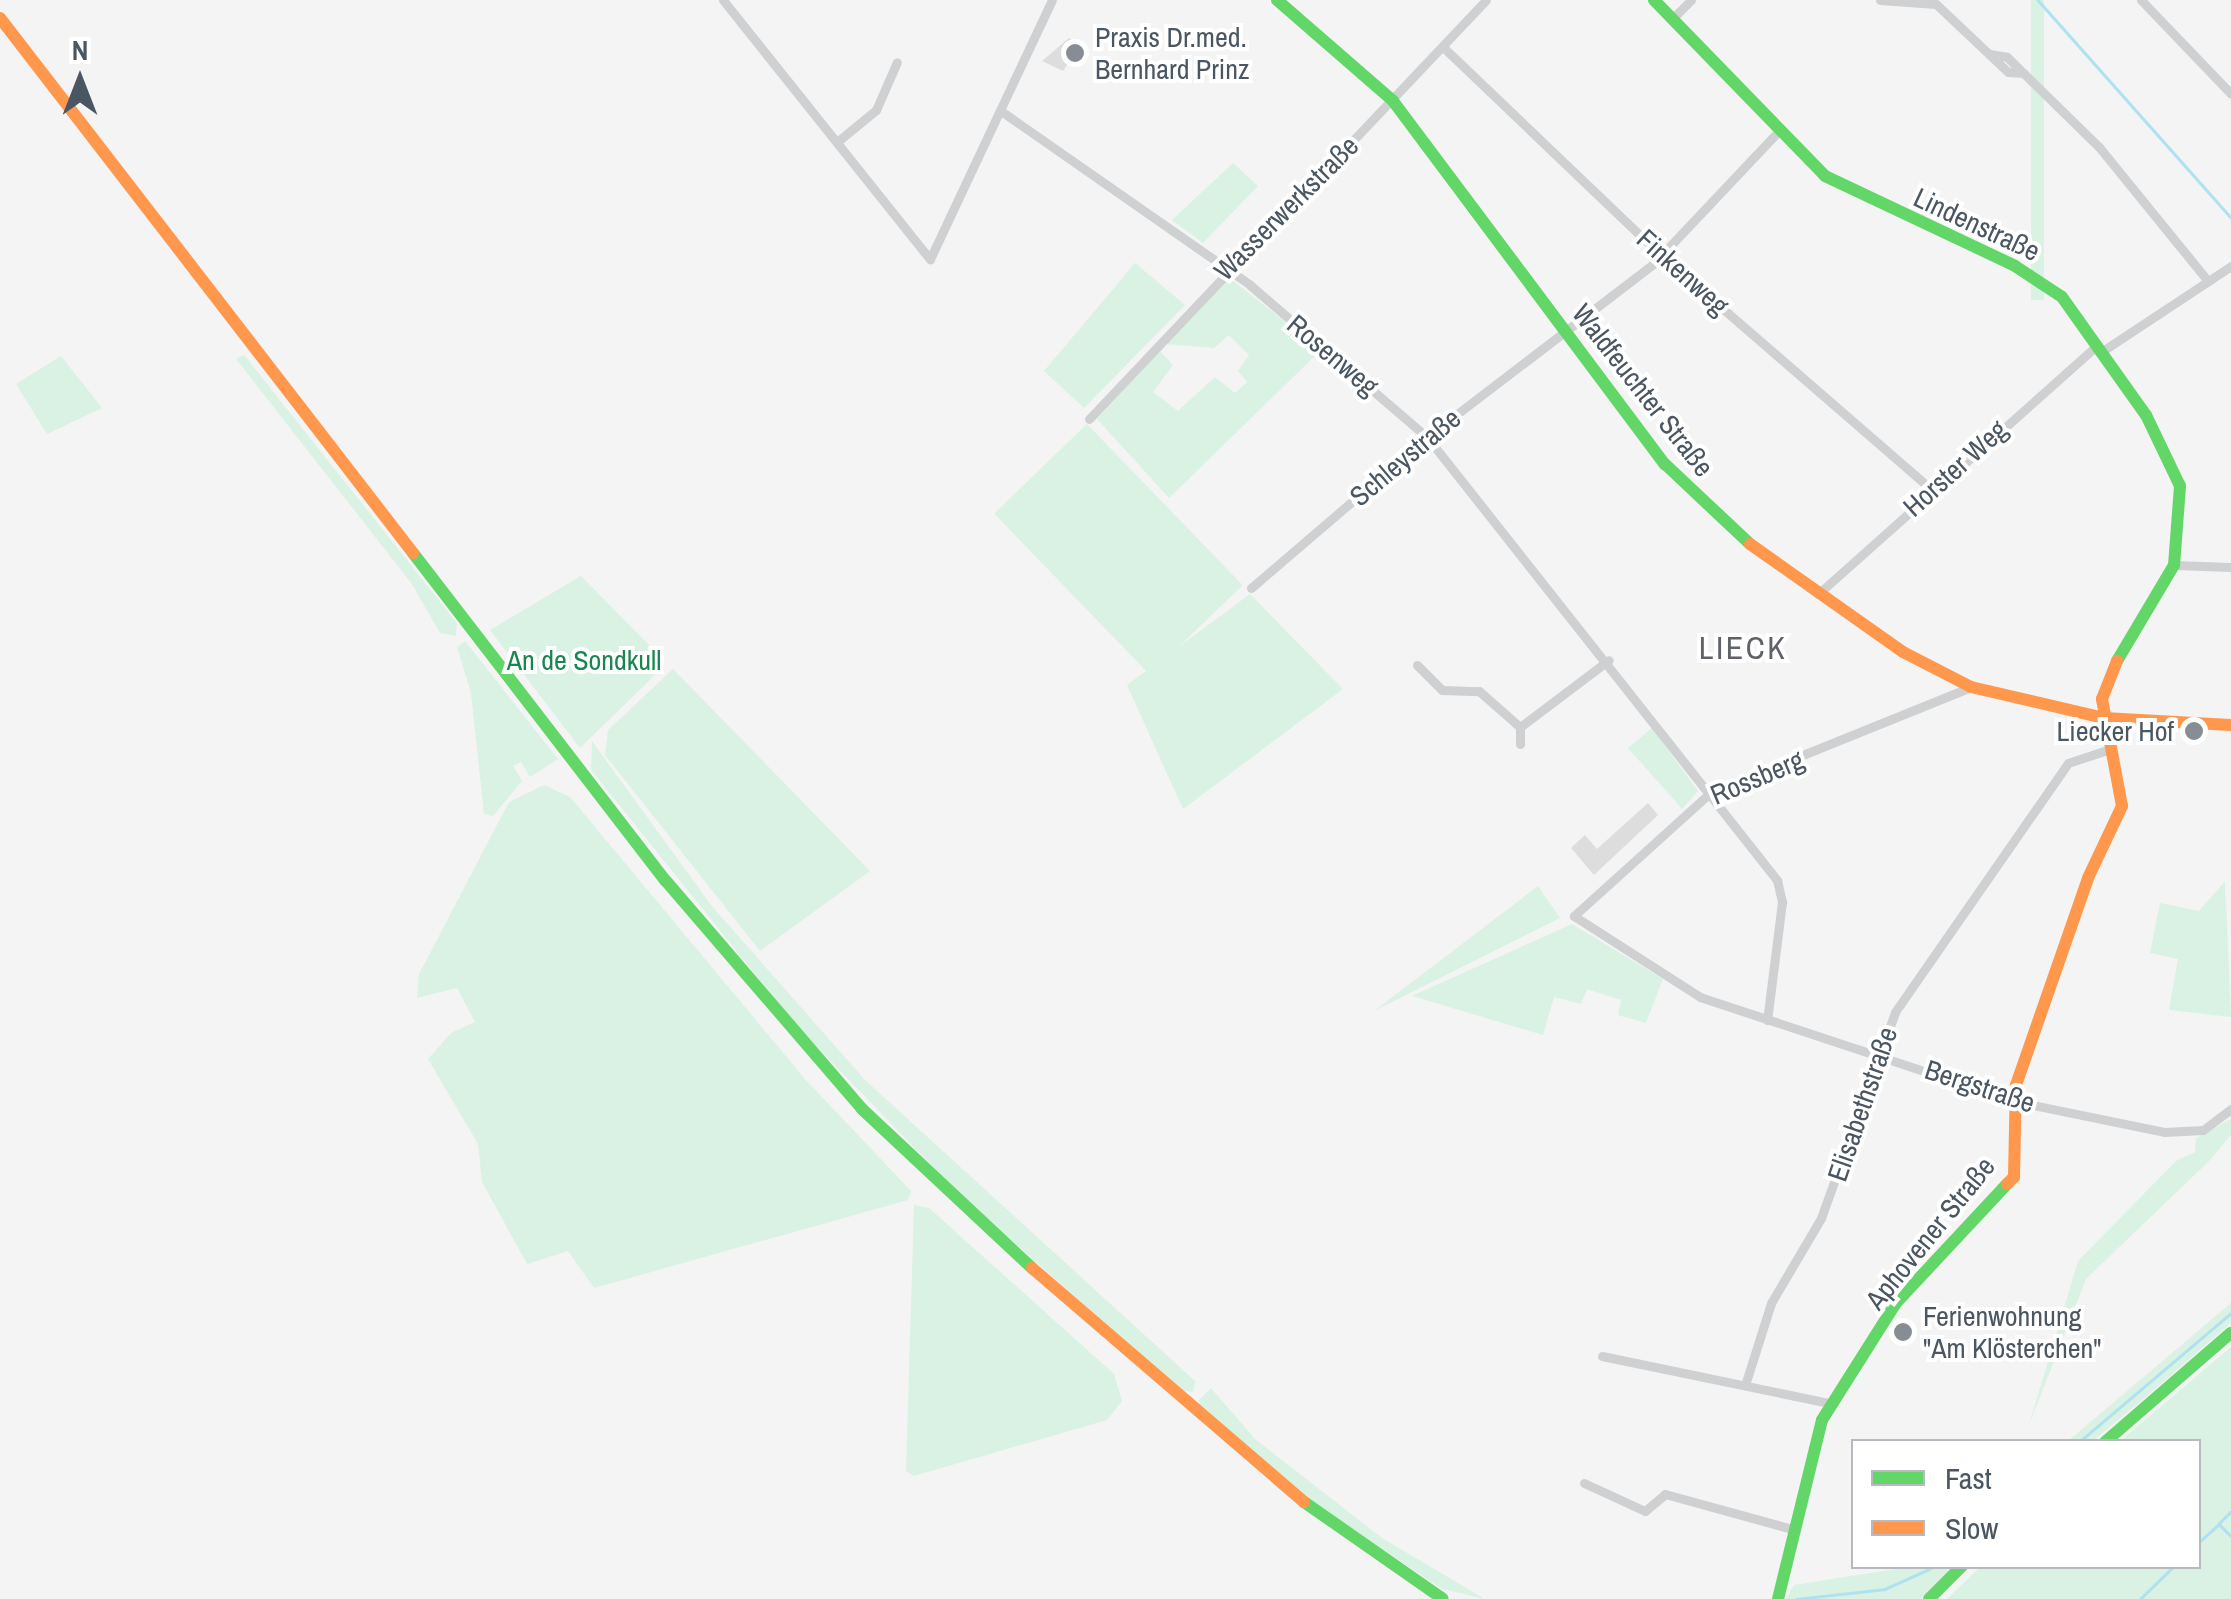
<!DOCTYPE html>
<html>
<head>
<meta charset="utf-8">
<style>
	body { margin:0 }
	#map { position:relative; width:2231px; height:1599px; overflow:hidden; background:#f4f4f4; font-family:"Archivo Narrow",sans-serif }
	div>[style] { position:absolute }
	.green>* { inset:0; background:#d9f2e3; transform-origin:0 0 }
	.stream>* { height:2.5px; margin:-1.25px; padding:0 1.25px; transform-origin:1.25px; border-radius:1.25px; background:#aee2f0 }
	.building>* { inset:0; background:#ddddde }
	.street>* { height:9px; margin:-4.5px; padding:0 4.5px; transform-origin:4.5px; border-radius:4.5px; background:#ced0d2 }
	.fast>* { height:12px; margin:-6px; padding:0 6px; transform-origin:6px; border-radius:6px; background:#63d668 }
	.slow>* { height:12px; margin:-6px; padding:0 6px; transform-origin:6px; border-radius:6px; background:#ff974d }
	.dots>* { width:28px; height:28px; translate:-50% -50%; box-sizing:border-box; border:5px solid #fff; border-radius:50% }
	span { translate:-50% -50%; white-space:nowrap; text-align:center; line-height:1.15; -webkit-text-stroke:8px #fff; paint-order:stroke }
	.poi-label { font-size:28px; color:#4a5661 }
	.left { translate:0 -50%; text-align:left }
	.right { translate:-100% -50%; text-align:right }
	.street-label { font-size:28px; color:#4a5661 }
	.park-label { font-size:28px; color:#17864f }
	.quarter-label { font-size:32px; color:#5f6368; letter-spacing:2.5px }
	.legend { position:absolute; left:1851px; top:1439px; width:350px; height:130px; box-sizing:border-box; background:#fff; border:2px solid #b7bbc0; margin:0; padding:12px 18px; list-style:none; font-size:30px; color:#4a5661 }
	.legend li { display:flex; align-items:center; gap:20px; height:50px }
	.legend b { width:50px; border:2px solid #b7bbc0 }
	.north { position:absolute; left:30px; top:30px; width:100px; height:100px; -webkit-text-stroke:8px #fff; paint-order:stroke; rotate:0deg; font-size:28px; font-weight:700; line-height:40px; text-align:center; color:#4a5661 }
	.north::after { content:''; display:block; margin:auto; width:35px; height:45px; background:#4a5661; clip-path:polygon(50% 0,100% 100%,50% 72%,0 100%) }
</style>
</head>
<body>
<div id="map">
	<div class="green">
		<i style="left:2031px;top:0;width:13px;height:300px"></i>
		<i style="clip-path:polygon(1233px 163px,1258px 186px,1203px 243px,1172px 220px)"></i>
		<i style="clip-path:polygon(1135px 263px,1185px 305px,1084px 408px,1044px 371px)"></i>
		<i style="clip-path:polygon(1227px 276px,1321px 350px,1169px 498px,1097px 419px,1160px 351px,1173px 365px,1153px 392px,1178px 411px,1215px 377px,1235px 393px,1247px 382px,1238px 371px,1249px 355px,1229px 335px,1214px 348px,1164px 344px)"></i>
		<i style="clip-path:polygon(244px 355px,457px 623px,456px 636px,440px 633px,412px 584px,236px 359px)"></i>
		<i style="clip-path:polygon(61px 356px,102px 408px,47px 434px,16px 384px)"></i>
		<i style="left:1087px;top:424px;width:224px;height:129px;rotate:46deg"></i>
		<i style="clip-path:polygon(581px 576px,659px 655px,658px 672px,580px 748px,490px 630px)"></i>
		<i style="clip-path:polygon(1250px 594px,1343px 689px,1183px 809px,1127px 685px)"></i>
		<i style="clip-path:polygon(465px 641px,558px 759px,530px 777px,521px 762px,513px 766px,522px 781px,493px 816px,484px 814px,471px 693px,457px 647px)"></i>
		<i style="clip-path:polygon(673px 669px,870px 871px,760px 951px,605px 755px,608px 730px)"></i>
		<i style="clip-path:polygon(1652px 728px,1698px 791px,1682px 809px,1628px 748px)"></i>
		<i style="clip-path:polygon(592px 741px,711px 905px,865px 1080px,1195px 1381px,1193px 1392px,1180px 1390px,958px 1193px,796px 1025px,591px 770px)"></i>
		<i style="clip-path:polygon(544px 785px,570px 797px,805px 1079px,911px 1191px,908px 1200px,594px 1288px,568px 1251px,527px 1264px,482px 1182px,478px 1144px,428px 1059px,451px 1033px,475px 1022px,457px 988px,417px 998px,419px 974px,509px 802px)"></i>
		<i style="clip-path:polygon(2225px 881px,2231px 1017px,2169px 1010px,2178px 959px,2150px 953px,2160px 903px,2199px 911px)"></i>
		<i style="clip-path:polygon(1538px 886px,1560px 918px,1374px 1011px)"></i>
		<i style="clip-path:polygon(1572px 924px,1663px 979px,1646px 1023px,1618px 1015px,1621px 1000px,1587px 989px,1581px 1004px,1554px 997px,1543px 1035px,1412px 996px)"></i>
		<i style="clip-path:polygon(2231px 1119px,2231px 1135px,2209px 1161px,2086px 1279px,2029px 1425px,2078px 1261px,2176px 1161px,2195px 1152px,2196px 1138px)"></i>
		<i style="clip-path:polygon(914px 1205px,929px 1208px,1114px 1374px,1122px 1401px,1107px 1420px,914px 1476px,906px 1471px)"></i>
		<i style="clip-path:polygon(2231px 1303px,2231px 1323px,2147px 1396px,2093px 1441px,2068px 1441px)"></i>
		<i style="clip-path:polygon(2231px 1347px,2231px 1599px,1947px 1599px,1980px 1567px,2198px 1566px,2198px 1442px,2120px 1441px)"></i>
		<i style="clip-path:polygon(1211px 1388px,1255px 1439px,1382px 1538px,1485px 1599px,1442px 1589px,1312px 1502px,1201px 1410px,1199px 1400px)"></i>
		<i style="clip-path:polygon(1908px 1567px,1953px 1567px,1921px 1599px,1786px 1599px,1794px 1585px)"></i>
	</div>
	<div class="stream">
		<i style="left:2038px;top:0;width:290px;rotate:48.4deg"></i>
		<i style="left:2079px;top:1442px;width:199px;rotate:-40.3deg"></i>
		<i style="left:2231px;top:1512px;width:17px;rotate:135deg"></i>
		<i style="left:2219px;top:1524px;width:17px;rotate:45deg"></i>
		<i style="left:2198px;top:1543px;width:27px;rotate:-42deg"></i>
		<i style="left:1796px;top:1599px;width:90px;rotate:-6.4deg"></i>
		<i style="left:1885px;top:1589px;width:56px;rotate:-24.3deg"></i>
		<i style="left:2140px;top:1599px;width:47px;rotate:-44.1deg"></i>
	</div>
	<div class="building">
		<i style="clip-path:polygon(1069px 38px,1088px 50px,1081px 60px,1073px 56px,1063px 71px,1042px 61px)"></i>
		<i style="clip-path:polygon(1648px 803px,1658px 815px,1594px 875px,1571px 848px,1585px 835px,1597px 849px)"></i>
	</div>
	<div class="street">
		<i style="left:723px;top:0;width:332px;rotate:51.4deg"></i>
		<i style="left:930px;top:259px;width:286px;rotate:-64.8deg"></i>
		<i style="left:1880px;top:0;width:56px;rotate:4.1deg"></i>
		<i style="left:1936px;top:4px;width:99px;rotate:43.4deg"></i>
		<i style="left:2008px;top:72px;width:16px;rotate:4deg"></i>
		<i style="left:2141px;top:0;width:130px;rotate:46.2deg"></i>
		<i style="left:1672px;top:19px;width:27px;rotate:-45deg"></i>
		<i style="left:1443px;top:47px;width:303px;rotate:43.7deg"></i>
		<i style="left:1662px;top:256px;width:356px;rotate:40.9deg"></i>
		<i style="left:1989px;top:54px;width:18px;rotate:9deg"></i>
		<i style="left:2007px;top:57px;width:129px;rotate:44.4deg"></i>
		<i style="left:2099px;top:147px;width:173px;rotate:50.9deg"></i>
		<i style="left:1001px;top:111px;width:304px;rotate:34.9deg"></i>
		<i style="left:1250px;top:285px;width:233px;rotate:40.7deg"></i>
		<i style="left:1427px;top:437px;width:565px;rotate:51.69deg"></i>
		<i style="left:1777px;top:880px;width:23px;rotate:77deg"></i>
		<i style="left:1782px;top:902px;width:119px;rotate:97.2deg"></i>
		<i style="left:837px;top:142px;width:50px;rotate:-39.4deg"></i>
		<i style="left:876px;top:110px;width:52px;rotate:-66.4deg"></i>
		<i style="left:2101px;top:352px;width:156px;rotate:-33.5deg"></i>
		<i style="left:1089px;top:419px;width:577px;rotate:-46.54deg"></i>
		<i style="left:2174px;top:565px;width:57px;rotate:2deg"></i>
		<i style="left:1251px;top:588px;width:232px;rotate:-40.6deg"></i>
		<i style="left:1427px;top:437px;width:285px;rotate:-37.4deg"></i>
		<i style="left:1653px;top:264px;width:179px;rotate:-46.6deg"></i>
		<i style="left:1818px;top:594px;width:374px;rotate:-41.7deg"></i>
		<i style="left:1417px;top:665px;width:35px;rotate:45deg"></i>
		<i style="left:1442px;top:690px;width:37px;rotate:2deg"></i>
		<i style="left:1479px;top:691px;width:55px;rotate:41.3deg"></i>
		<i style="left:1520px;top:727px;width:111px;rotate:-37deg"></i>
		<i style="left:1971px;top:687px;width:280px;rotate:158deg"></i>
		<i style="left:1711px;top:792px;width:185px;rotate:137.9deg"></i>
		<i style="left:1574px;top:916px;width:150px;rotate:32.7deg"></i>
		<i style="left:1700px;top:997px;width:335px;rotate:18.3deg"></i>
		<i style="left:2018px;top:1102px;width:149px;rotate:11.6deg"></i>
		<i style="left:2164px;top:1132px;width:39px;rotate:-3deg"></i>
		<i style="left:2203px;top:1130px;width:35px;rotate:-37deg"></i>
		<i style="left:1520px;top:727px;width:17px;rotate:90deg"></i>
		<i style="left:1602px;top:1356px;width:236px;rotate:11.7deg"></i>
		<i style="left:1746px;top:1382px;width:83px;rotate:-72.4deg"></i>
		<i style="left:1771px;top:1303px;width:99px;rotate:-59.5deg"></i>
		<i style="left:1821px;top:1218px;width:219px;rotate:-70.2deg"></i>
		<i style="left:1895px;top:1012px;width:303px;rotate:-55.2deg"></i>
		<i style="left:2068px;top:763px;width:44px;rotate:-18.4deg"></i>
		<i style="left:1584px;top:1483px;width:67px;rotate:24.7deg"></i>
		<i style="left:1645px;top:1511px;width:26px;rotate:-40deg"></i>
		<i style="left:1665px;top:1494px;width:132px;rotate:15.4deg"></i>
	</div>
	<div class="fast">
		<i style="left:1277px;top:0;width:154px;rotate:41deg"></i>
		<i style="left:1393px;top:101px;width:454px;rotate:53.2deg"></i>
		<i style="left:1665px;top:464px;width:117px;rotate:43.3deg"></i>
		<i style="left:1654px;top:0;width:245px;rotate:45.8deg"></i>
		<i style="left:1825px;top:176px;width:210px;rotate:25.3deg"></i>
		<i style="left:2015px;top:266px;width:56px;rotate:33.4deg"></i>
		<i style="left:2062px;top:297px;width:145px;rotate:54.6deg"></i>
		<i style="left:2146px;top:415px;width:79px;rotate:64.4deg"></i>
		<i style="left:2180px;top:486px;width:79px;rotate:94.3deg"></i>
		<i style="left:2174px;top:565px;width:112px;rotate:120.7deg"></i>
		<i style="left:413px;top:553px;width:414px;rotate:52.4deg"></i>
		<i style="left:666px;top:881px;width:301px;rotate:49.3deg"></i>
		<i style="left:862px;top:1109px;width:233px;rotate:43.1deg"></i>
		<i style="left:2105px;top:1442px;width:167px;rotate:-40.9deg"></i>
		<i style="left:1304px;top:1502px;width:169px;rotate:34.9deg"></i>
		<i style="left:1778px;top:1599px;width:184px;rotate:-76.2deg"></i>
		<i style="left:1822px;top:1420px;width:138px;rotate:-57.7deg"></i>
		<i style="left:1896px;top:1303px;width:163px;rotate:-47deg"></i>
		<i style="left:1929px;top:1599px;width:47px;rotate:-45deg"></i>
	</div>
	<div class="slow">
		<i style="left:0;top:18px;width:676px;rotate:52.33deg"></i>
		<i style="left:1750px;top:544px;width:187px;rotate:35.2deg"></i>
		<i style="left:1903px;top:652px;width:76px;rotate:27.2deg"></i>
		<i style="left:1971px;top:687px;width:137px;rotate:13.1deg"></i>
		<i style="left:2104px;top:718px;width:127px;rotate:3.2deg"></i>
		<i style="left:2007px;top:1184px;width:10px;rotate:-45deg"></i>
		<i style="left:2014px;top:1177px;width:92px;rotate:-88.8deg"></i>
		<i style="left:2016px;top:1085px;width:219px;rotate:-70.8deg"></i>
		<i style="left:2088px;top:878px;width:80px;rotate:-64.7deg"></i>
		<i style="left:2122px;top:806px;width:109px;rotate:-100.6deg"></i>
		<i style="left:2102px;top:699px;width:41px;rotate:-68.5deg"></i>
		<i style="left:1032px;top:1268px;width:359px;rotate:40.7deg"></i>
	</div>
	<div class="dots">
		<i style="left:1075px;top:53px;background:#868d94"></i>
		<i style="left:2194px;top:731px;background:#868d94"></i>
		<i style="left:1903px;top:1332px;background:#868d94"></i>
	</div>
	<div class="poi-label">
		<span class="left" style="left:1095px;top:53px">Praxis Dr.med.<br>Bernhard Prinz</span>
		<span class="right" style="left:2174px;top:731px">Liecker Hof</span>
		<span class="left" style="left:1923px;top:1332px">Ferienwohnung<br>"Am Klösterchen"</span>
	</div>
	<div class="street-label">
		<span style="left:1286px;top:208px;rotate:-45deg">Wasserwerkstraße</span>
		<span style="left:1977px;top:224px;rotate:25deg">Lindenstraße</span>
		<span style="left:1683px;top:272px;rotate:42deg">Finkenweg</span>
		<span style="left:1333px;top:355px;rotate:40deg">Rosenweg</span>
		<span style="left:1643px;top:390px;rotate:52deg">Waldfeuchter Straße</span>
		<span style="left:1405px;top:457px;rotate:-40deg">Schleystraße</span>
		<span style="left:1955px;top:468px;rotate:-42deg">Horster Weg</span>
		<span style="left:1757px;top:777px;rotate:-23deg">Rossberg</span>
		<span style="left:1980px;top:1086px;rotate:18deg">Bergstraße</span>
		<span style="left:1862px;top:1104px;rotate:-71deg">Elisabethstraße</span>
		<span style="left:1930px;top:1233px;rotate:-51deg">Aphovener Straße</span>
	</div>
	<div class="park-label">
		<span style="left:584px;top:660px">An de Sondkull</span>
	</div>
	<div class="quarter-label">
		<span style="left:1743px;top:648px">LIECK</span>
	</div>
	<ul class="legend">
	<li><b style="height:12px;background:#63d668"></b>Fast</li>
	<li><b style="height:12px;background:#ff974d"></b>Slow</li>
	</ul>
	<div class="north">N</div>
</div>
</body>
</html>
